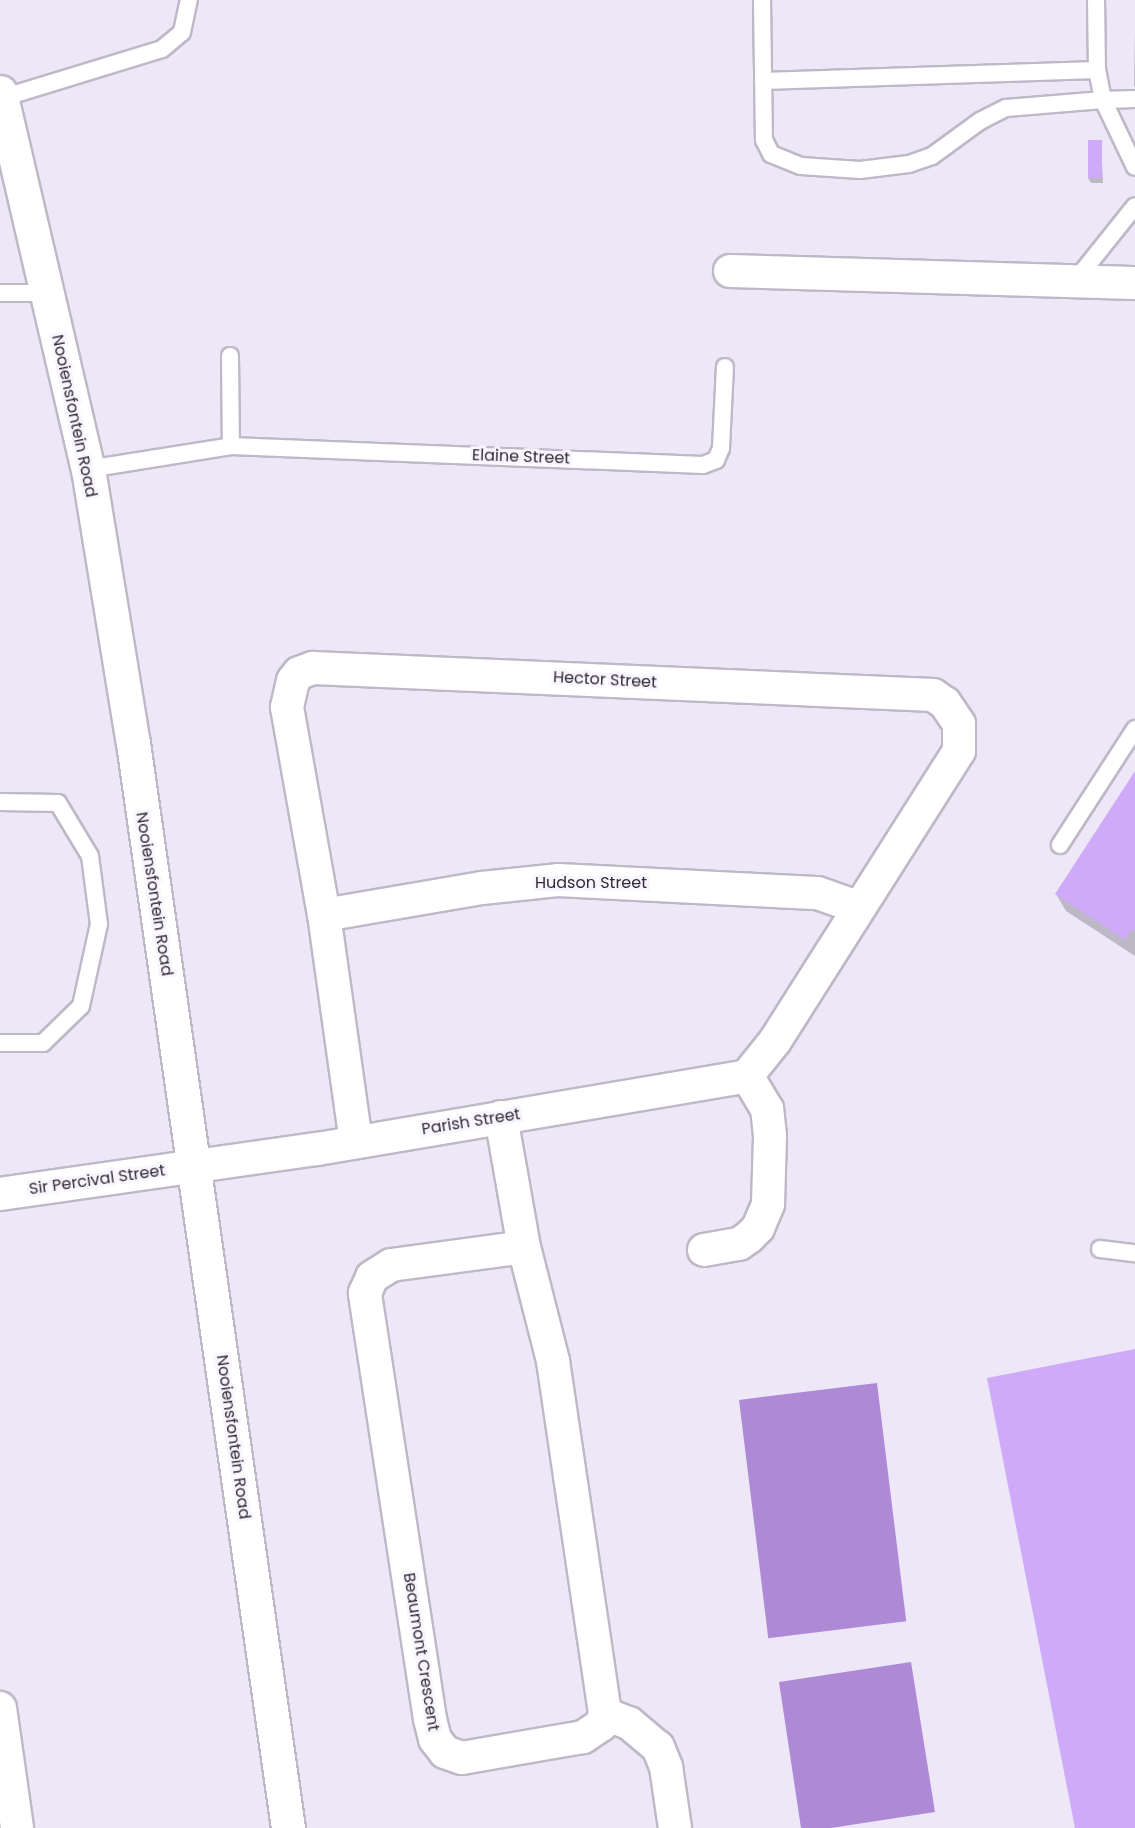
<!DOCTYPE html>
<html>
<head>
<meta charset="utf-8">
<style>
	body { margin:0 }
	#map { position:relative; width:1135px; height:1828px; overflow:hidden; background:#ede7f7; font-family:Poppins,sans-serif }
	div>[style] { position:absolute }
	.water>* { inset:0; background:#ae8ad6; transform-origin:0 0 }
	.shadow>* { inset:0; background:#0003 }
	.building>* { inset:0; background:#cfaaf9; transform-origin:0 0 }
	.roads { filter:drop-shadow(2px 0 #beb8c7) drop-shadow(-2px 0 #beb8c7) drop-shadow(0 2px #beb8c7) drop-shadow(0 -2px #beb8c7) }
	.service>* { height:16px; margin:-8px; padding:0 8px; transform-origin:8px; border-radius:8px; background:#fff }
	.minor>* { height:32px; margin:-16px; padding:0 16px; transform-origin:16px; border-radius:16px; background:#fff }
	.tertiary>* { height:33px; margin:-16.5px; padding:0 16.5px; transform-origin:16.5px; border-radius:16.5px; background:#fff }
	span { translate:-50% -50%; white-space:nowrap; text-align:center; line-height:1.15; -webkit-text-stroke:6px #f9f5ff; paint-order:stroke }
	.street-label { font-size:16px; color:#2f2c33 }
</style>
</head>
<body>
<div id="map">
	<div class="water">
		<i style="left:877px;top:1383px;width:240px;height:139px;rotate:83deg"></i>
		<i style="clip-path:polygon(911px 1662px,935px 1812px,831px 1828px,801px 1828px,779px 1682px)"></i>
	</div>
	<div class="shadow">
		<i style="clip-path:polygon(1135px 27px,1135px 87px,1134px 85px)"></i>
		<i style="clip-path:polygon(1101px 142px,1103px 183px,1091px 183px,1088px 178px)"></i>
		<i style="clip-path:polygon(1135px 774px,1135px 956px,1066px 911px,1056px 894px)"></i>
	</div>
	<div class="building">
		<i style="left:1088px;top:140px;width:14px;height:38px"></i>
		<i style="clip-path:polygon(1135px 771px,1135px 932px,1132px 929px,1125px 940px,1055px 894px)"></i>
		<i style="clip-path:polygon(1135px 1349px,1135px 1828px,1075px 1828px,987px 1378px)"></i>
	</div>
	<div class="roads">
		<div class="service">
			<i style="left:762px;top:0;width:140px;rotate:89.2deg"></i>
			<i style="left:764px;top:140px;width:16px;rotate:63deg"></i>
			<i style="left:771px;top:154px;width:32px;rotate:22deg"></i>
			<i style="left:801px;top:166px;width:59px;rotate:3.9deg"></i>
			<i style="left:860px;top:170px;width:49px;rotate:-7deg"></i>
			<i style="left:909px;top:164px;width:24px;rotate:-19deg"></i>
			<i style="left:932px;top:156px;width:59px;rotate:-36.1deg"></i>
			<i style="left:980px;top:121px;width:29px;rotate:-27deg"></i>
			<i style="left:1006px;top:108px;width:97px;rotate:-4.7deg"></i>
			<i style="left:1103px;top:100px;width:31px;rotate:-101deg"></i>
			<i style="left:1097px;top:70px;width:70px;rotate:-90.8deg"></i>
			<i style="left:763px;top:81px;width:334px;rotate:-1.9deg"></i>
			<i style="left:2px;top:98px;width:167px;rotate:-17deg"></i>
			<i style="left:162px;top:49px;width:26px;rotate:-40deg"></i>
			<i style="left:182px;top:32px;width:33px;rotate:-78deg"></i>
			<i style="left:1135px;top:99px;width:32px;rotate:178deg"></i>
			<i style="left:1103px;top:100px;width:74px;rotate:64.5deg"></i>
			<i style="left:1075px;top:281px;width:96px;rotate:-51.3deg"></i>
			<i style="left:0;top:293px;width:47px"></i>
			<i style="left:230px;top:356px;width:90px;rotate:89.4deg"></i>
			<i style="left:88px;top:469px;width:145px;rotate:-9.1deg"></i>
			<i style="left:231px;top:446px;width:472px;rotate:2.3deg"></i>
			<i style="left:703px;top:465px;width:14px;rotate:-21deg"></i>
			<i style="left:716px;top:460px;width:13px;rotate:-67deg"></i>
			<i style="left:721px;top:448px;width:81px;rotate:-87.2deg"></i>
			<i style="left:0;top:802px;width:58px;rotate:1deg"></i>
			<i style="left:58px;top:803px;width:62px;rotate:58.9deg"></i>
			<i style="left:90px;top:856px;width:69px;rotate:82.5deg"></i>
			<i style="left:99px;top:924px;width:84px;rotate:102.4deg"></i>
			<i style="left:81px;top:1006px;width:53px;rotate:135.8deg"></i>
			<i style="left:43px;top:1043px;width:43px;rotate:180deg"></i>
			<i style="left:1060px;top:845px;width:138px;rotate:-57.1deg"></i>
			<i style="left:1100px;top:1249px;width:35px;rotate:7deg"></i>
		</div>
		<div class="minor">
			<i style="left:730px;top:271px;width:405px;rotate:1.7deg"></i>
			<i style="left:324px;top:915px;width:160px;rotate:-9.7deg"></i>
			<i style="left:482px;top:888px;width:76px;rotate:-6deg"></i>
			<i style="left:558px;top:880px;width:260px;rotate:2.9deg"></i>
			<i style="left:818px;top:893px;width:41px;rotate:19.7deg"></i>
			<i style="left:501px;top:1117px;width:132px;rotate:80deg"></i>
			<i style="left:524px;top:1247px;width:118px;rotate:75.7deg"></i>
			<i style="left:553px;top:1361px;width:357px;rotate:81.6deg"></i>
			<i style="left:605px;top:1714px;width:12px;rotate:110deg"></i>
			<i style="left:601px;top:1725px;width:22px;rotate:146deg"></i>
			<i style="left:583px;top:1737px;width:123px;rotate:170.2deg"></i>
			<i style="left:462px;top:1758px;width:18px;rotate:-161deg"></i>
			<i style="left:445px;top:1752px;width:16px;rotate:-128deg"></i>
			<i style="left:435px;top:1739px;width:21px;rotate:-104deg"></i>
			<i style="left:430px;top:1719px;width:431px;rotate:-98.7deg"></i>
			<i style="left:365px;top:1293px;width:17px;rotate:-66deg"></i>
			<i style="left:372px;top:1277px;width:22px;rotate:-32deg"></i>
			<i style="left:391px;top:1265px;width:134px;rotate:-7.7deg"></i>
			<i style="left:356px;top:1142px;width:229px;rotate:-98deg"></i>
			<i style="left:324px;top:915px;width:211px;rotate:-100.1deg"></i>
			<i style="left:287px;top:707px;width:27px;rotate:-77deg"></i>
			<i style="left:293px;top:681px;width:10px;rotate:-53deg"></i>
			<i style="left:299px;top:673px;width:15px;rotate:-20deg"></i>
			<i style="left:313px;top:668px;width:621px;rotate:2.49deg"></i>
			<i style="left:933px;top:695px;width:14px;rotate:34deg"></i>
			<i style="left:945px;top:703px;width:25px;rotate:56deg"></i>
			<i style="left:959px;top:724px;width:27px;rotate:90deg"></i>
			<i style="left:959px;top:751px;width:343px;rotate:122.4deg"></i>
			<i style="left:775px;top:1041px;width:45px;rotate:128.7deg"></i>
			<i style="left:0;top:1194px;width:320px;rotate:-8.1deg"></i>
			<i style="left:317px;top:1149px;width:436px;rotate:-9.6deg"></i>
			<i style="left:704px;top:1250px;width:36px;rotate:-10deg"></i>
			<i style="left:739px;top:1244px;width:12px;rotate:-35deg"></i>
			<i style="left:749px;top:1237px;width:13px;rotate:-45deg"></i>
			<i style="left:758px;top:1228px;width:26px;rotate:-67deg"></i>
			<i style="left:768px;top:1204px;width:68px;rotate:-88.3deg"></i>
			<i style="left:770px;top:1136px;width:27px;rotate:-96deg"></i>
			<i style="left:767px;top:1109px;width:39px;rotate:-121deg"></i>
			<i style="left:0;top:1708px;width:121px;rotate:81.9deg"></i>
			<i style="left:605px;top:1714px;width:26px;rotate:21deg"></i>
			<i style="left:629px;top:1723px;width:38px;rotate:40deg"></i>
			<i style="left:658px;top:1747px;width:22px;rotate:68deg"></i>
			<i style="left:666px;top:1767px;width:62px;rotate:81.6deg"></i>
		</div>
		<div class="tertiary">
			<i style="left:0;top:92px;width:387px;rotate:76.9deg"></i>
			<i style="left:88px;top:469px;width:278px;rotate:80.7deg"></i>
			<i style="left:133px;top:743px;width:1096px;rotate:81.87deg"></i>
		</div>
	</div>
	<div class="street-label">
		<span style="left:74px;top:416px;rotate:78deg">Nooiensfontein Road</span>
		<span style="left:521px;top:457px;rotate:2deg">Elaine Street</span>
		<span style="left:605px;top:680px;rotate:3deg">Hector Street</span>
		<span style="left:591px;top:883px">Hudson Street</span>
		<span style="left:154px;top:894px;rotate:81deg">Nooiensfontein Road</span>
		<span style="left:471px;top:1122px;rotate:-9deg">Parish Street</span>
		<span style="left:97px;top:1180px;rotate:-8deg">Sir Percival Street</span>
		<span style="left:233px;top:1437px;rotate:82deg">Nooiensfontein Road</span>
		<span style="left:421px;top:1652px;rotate:81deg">Beaumont Crescent</span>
	</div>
</div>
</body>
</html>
